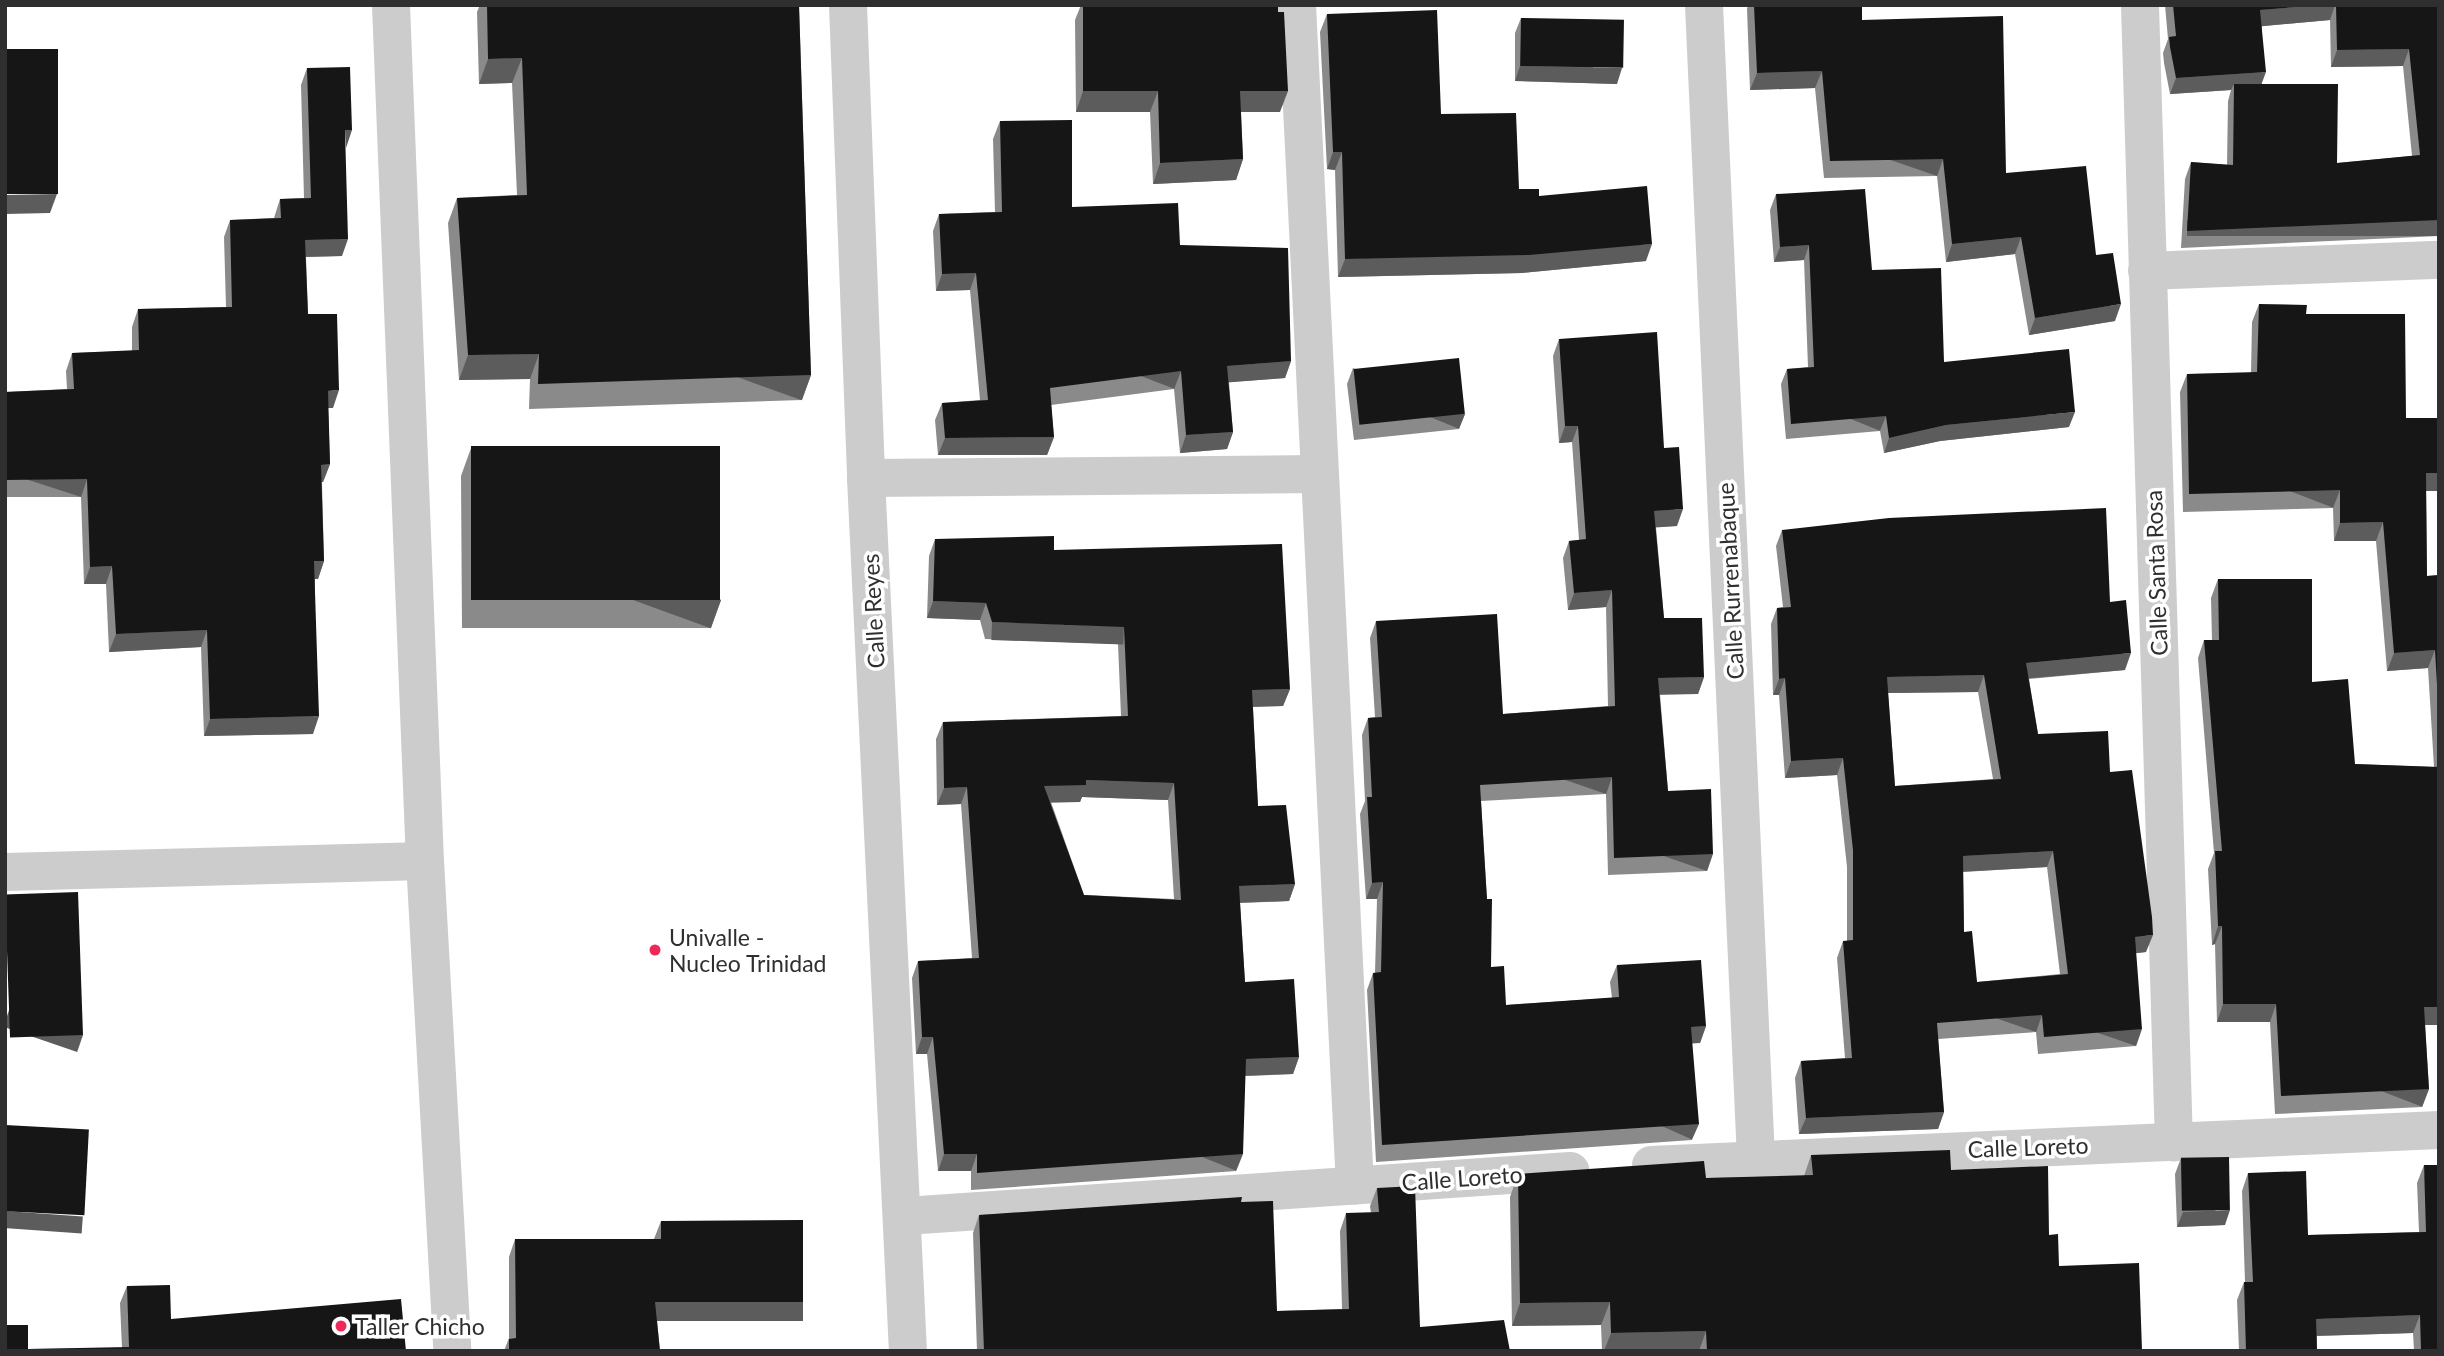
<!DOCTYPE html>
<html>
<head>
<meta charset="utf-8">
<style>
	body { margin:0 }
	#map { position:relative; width:2444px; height:1356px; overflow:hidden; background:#fff; font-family:Lato,sans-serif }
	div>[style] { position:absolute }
	.street>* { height:38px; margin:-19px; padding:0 19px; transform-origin:19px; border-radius:19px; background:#ccc }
	.wall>* { inset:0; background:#8a8a8a }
	.shaded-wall>* { inset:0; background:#5c5c5c; transform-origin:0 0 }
	.building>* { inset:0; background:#161616; transform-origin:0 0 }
	.dots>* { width:19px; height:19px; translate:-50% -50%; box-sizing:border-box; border:4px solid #fff; border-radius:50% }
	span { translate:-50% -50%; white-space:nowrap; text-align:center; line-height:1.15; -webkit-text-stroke:7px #fff; paint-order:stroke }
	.street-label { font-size:23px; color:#2f2f2f }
	.poi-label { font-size:23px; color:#2f2f2f }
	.left { translate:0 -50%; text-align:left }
	.frame { position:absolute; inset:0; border:7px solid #2f2f2f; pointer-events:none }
</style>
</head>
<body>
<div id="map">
	<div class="street">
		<i style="left:391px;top:5px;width:857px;rotate:87.73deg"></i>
		<i style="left:425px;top:861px;width:491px;rotate:86.8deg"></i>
		<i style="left:848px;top:5px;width:473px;rotate:87.8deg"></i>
		<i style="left:866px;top:478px;width:874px;rotate:87.25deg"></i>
		<i style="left:1297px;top:5px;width:1182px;rotate:87.19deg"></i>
		<i style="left:1704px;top:5px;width:1154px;rotate:87.42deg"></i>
		<i style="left:2140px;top:5px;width:1138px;rotate:88.29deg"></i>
		<i style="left:2147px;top:271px;width:292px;rotate:-2.2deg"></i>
		<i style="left:866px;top:478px;width:453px;rotate:-0.5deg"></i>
		<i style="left:5px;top:872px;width:420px;rotate:-1.5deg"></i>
		<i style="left:1651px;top:1165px;width:789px;rotate:-2.54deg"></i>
		<i style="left:905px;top:1216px;width:667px;rotate:-3.87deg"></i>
	</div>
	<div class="wall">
		<i style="clip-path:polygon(480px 5px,799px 5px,811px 375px,802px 400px,529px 409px,530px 379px,459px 380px,448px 223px,457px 198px,517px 195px,512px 83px,479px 84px,477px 12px)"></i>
		<i style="clip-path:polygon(1081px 5px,1278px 5px,1280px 112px,1241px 112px,1243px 159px,1236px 180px,1153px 184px,1150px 112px,1076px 112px,1075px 20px)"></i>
		<i style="clip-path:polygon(1748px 5px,1862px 5px,1862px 20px,2006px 173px,2096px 255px,2115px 321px,2029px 335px,2015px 254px,1946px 262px,1937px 176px,1824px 178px,1815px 88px,1750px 90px,1747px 9px)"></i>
		<i style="clip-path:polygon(evenodd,2165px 5px,2439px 5px,2439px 236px,2181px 248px,2185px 179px,2191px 162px,2227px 165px,2228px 101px,2231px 90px,2170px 94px,2164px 63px,2163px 53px,2168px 39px,2165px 5px,2330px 20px,2331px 67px,2403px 66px,2412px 156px,2337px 163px,2262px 84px,2262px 26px,2330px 20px)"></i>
		<i style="clip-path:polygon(1327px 14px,1441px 114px,1519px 189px,1539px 196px,1646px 261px,1522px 273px,1338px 277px,1335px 170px,1327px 169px,1320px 32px)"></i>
		<i style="clip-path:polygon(1521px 18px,1617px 84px,1515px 81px,1515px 33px)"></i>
		<i style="clip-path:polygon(307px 68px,345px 148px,342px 256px,306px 257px,308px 314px,333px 408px,328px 408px,330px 464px,323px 482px,322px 482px,324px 561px,318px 579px,315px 579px,313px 734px,204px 736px,201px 647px,109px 652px,106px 584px,84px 584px,81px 497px,5px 497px,5px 392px,67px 389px,66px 371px,72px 353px,132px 351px,132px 327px,138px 309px,226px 307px,224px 237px,230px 220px,274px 218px,280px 199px,304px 198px,301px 85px)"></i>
		<i style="clip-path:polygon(1000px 121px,1072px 207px,1180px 245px,1291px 361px,1285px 378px,1229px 382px,1233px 432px,1227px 449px,1180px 453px,1174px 389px,1051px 405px,1054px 437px,1047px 455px,938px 455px,935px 420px,942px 403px,980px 400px,970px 290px,936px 291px,933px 231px,939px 214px,995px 212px,993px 139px)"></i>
		<i style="clip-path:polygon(1776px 194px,1872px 270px,1944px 362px,2069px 427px,1940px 441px,1884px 453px,1880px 431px,1786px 439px,1781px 384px,1787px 369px,1808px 367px,1804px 260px,1774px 262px,1770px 210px)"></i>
		<i style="clip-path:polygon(2259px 304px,2306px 314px,2406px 418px,2439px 418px,2439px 491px,2426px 491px,2427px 576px,2439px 575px,2439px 1025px,2425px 1025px,2429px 1089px,2422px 1107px,2275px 1114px,2270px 1022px,2217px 1022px,2215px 944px,2212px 945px,2208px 869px,2214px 853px,2198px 658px,2204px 640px,2212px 640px,2211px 598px,2218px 579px,2312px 682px,2355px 764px,2434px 767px,2428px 668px,2387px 671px,2376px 541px,2334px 541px,2333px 508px,2183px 512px,2180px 392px,2187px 374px,2251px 373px,2252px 322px)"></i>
		<i style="clip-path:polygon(1559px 339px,1664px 448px,1677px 526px,1656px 527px,1664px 618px,1704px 677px,1698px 694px,1660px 694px,1668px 791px,1707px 871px,1608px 875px,1606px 794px,1481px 801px,1491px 967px,1506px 1005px,1612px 998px,1610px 982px,1617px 965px,1706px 1026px,1700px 1043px,1692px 1043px,1692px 1140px,1376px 1162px,1367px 990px,1373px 973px,1375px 973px,1377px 899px,1366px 899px,1360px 814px,1365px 801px,1362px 735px,1368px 718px,1375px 717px,1370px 638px,1376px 621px,1503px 714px,1608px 706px,1606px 607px,1568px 610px,1563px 558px,1569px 541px,1579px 540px,1572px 442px,1559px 443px,1553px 356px)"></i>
		<i style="clip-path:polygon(1353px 368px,1465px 414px,1459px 429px,1354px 440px,1347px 384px)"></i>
		<i style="clip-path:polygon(471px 448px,721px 600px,711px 628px,462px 628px,461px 476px)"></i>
		<i style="clip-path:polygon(evenodd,1782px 530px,2110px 602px,2125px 670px,2029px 679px,2038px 734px,2110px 772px,2146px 952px,2136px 953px,2136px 1046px,2038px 1054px,2036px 1032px,1938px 1039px,1944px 1112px,1938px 1129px,1799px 1134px,1795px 1078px,1801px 1061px,1845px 1058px,1837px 958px,1843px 941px,1847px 941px,1847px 867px,1837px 775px,1785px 778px,1779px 695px,1773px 695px,1771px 624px,1777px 608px,1783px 607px,1776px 546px,1782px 530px,1978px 692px,1993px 779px,1895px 786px,1888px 693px,1978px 692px,1782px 530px,2047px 867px,2060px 974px,1977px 982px,1964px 932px,1963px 872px,2047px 867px)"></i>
		<i style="clip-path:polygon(evenodd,935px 539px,1054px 550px,1290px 689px,1283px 706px,1253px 707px,1258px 806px,1295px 884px,1289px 901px,1240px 903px,1245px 982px,1299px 1057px,1293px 1074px,1245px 1076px,1236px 1171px,971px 1190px,971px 1171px,938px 1171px,927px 1054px,916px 1054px,912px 978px,918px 961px,972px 958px,961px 804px,937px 805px,936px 739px,943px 722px,1121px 716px,1118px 644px,985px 639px,980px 620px,927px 618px,929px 556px,935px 539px,1082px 797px,1168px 800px,1174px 899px,1084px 895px,1051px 802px,1080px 802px,1082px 797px)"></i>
		<i style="clip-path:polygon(1811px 1155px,1951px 1170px,2049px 1235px,2059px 1266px,2142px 1350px,2141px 1351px,1602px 1351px,1601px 1325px,1512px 1326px,1510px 1197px,1518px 1174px,1706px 1178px,1804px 1176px)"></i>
		<i style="clip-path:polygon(2181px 1158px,2225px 1225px,2177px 1227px,2175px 1174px)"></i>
		<i style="clip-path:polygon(2424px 1165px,2439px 1351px,2414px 1351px,2413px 1333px,2317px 1336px,2317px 1351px,2239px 1351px,2237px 1300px,2244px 1282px,2245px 1282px,2242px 1191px,2248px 1173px,2308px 1235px,2419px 1232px,2417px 1183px)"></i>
		<i style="clip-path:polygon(1377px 1188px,1420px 1327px,1510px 1351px,977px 1351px,973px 1233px,979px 1215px,1241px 1202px,1277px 1311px,1342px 1309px,1340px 1231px,1346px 1213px,1371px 1213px,1370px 1206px)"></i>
		<i style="clip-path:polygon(661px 1221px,803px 1302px,797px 1320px,657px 1320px,660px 1351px,504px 1351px,509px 1338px,509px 1257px,515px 1239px,654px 1239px)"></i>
		<i style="clip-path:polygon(127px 1286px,171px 1319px,406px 1351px,28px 1349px,122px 1348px,120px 1303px)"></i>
	</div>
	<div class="shaded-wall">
		<i style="clip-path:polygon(2319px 5px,2335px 5px,2330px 20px,2254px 27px,2260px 10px)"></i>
		<i style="clip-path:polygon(2409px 49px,2403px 66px,2331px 67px,2337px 50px)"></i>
		<i style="clip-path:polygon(522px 58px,512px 83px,479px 84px,488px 59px)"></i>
		<i style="clip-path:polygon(1520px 66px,1622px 68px,1617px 84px,1515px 81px)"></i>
		<i style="clip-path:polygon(1822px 71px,1815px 88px,1750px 90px,1757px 73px)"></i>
		<i style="clip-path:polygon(2266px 72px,2260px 88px,2234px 84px,2231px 90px,2170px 94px,2176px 78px)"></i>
		<i style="clip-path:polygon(1083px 91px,1158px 91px,1150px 112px,1076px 112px)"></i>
		<i style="clip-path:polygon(1240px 91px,1288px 91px,1280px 112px,1232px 112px)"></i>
		<i style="clip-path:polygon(345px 130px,352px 130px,346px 148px)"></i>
		<i style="clip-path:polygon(1333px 152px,1342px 152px,1335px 170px,1327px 169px)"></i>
		<i style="clip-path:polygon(1243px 159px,1236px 180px,1153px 184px,1160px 163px)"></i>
		<i style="left:1943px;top:159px;width:18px;height:113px;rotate:109deg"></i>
		<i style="clip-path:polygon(57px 194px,50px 213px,5px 214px,5px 195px)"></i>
		<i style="left:2439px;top:220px;width:16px;height:252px;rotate:90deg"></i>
		<i style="clip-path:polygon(2021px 237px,2015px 254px,1946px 262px,1952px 244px)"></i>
		<i style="clip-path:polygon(348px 239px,342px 256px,299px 257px,305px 240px)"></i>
		<i style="clip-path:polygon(1652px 244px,1646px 261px,1522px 273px,1338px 277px,1345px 259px)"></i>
		<i style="clip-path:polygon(1809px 245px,1804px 260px,1774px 262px,1780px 247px)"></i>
		<i style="clip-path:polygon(976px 273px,970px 290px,936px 291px,942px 274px)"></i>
		<i style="clip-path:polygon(2121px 304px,2115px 321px,2029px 335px,2035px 318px)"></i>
		<i style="clip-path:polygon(539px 354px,530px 379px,459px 380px,468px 355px)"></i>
		<i style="clip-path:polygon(1291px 361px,1285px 378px,1221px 383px,1227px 366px)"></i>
		<i style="left:1181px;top:371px;width:19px;height:132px;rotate:111deg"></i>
		<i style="left:811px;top:375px;width:27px;height:273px;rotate:110deg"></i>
		<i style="clip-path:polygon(339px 390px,333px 408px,321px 408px,328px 391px)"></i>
		<i style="clip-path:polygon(2075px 412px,2069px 427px,1940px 441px,1884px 453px,1889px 438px,1946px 425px)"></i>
		<i style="left:1465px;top:414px;width:16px;height:107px;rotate:112deg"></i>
		<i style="left:1886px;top:416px;width:16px;height:95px;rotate:112deg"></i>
		<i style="clip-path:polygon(1565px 426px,1578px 426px,1572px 442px,1559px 443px)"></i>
		<i style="clip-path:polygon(1233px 432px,1227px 449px,1180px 453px,1186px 435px)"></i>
		<i style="clip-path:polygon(1054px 437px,1047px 455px,938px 455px,945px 438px)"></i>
		<i style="clip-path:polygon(330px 464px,323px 482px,315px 482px,321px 465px)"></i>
		<i style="clip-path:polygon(2426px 473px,2439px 473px,2439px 491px,2419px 491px)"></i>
		<i style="left:87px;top:479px;width:19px;height:82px;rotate:108deg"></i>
		<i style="left:2340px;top:490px;width:19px;height:151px;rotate:111deg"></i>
		<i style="clip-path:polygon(1683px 509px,1677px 526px,1648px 528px,1654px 511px)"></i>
		<i style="clip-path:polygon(2383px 522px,2376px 541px,2334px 541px,2340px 523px)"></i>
		<i style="clip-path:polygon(314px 561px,324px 561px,318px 579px,308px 579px)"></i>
		<i style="clip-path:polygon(112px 566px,106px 584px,84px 584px,90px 567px)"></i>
		<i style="clip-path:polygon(1612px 590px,1606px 607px,1568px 610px,1574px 593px)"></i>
		<i style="left:721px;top:600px;width:30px;height:249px;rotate:110deg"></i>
		<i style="clip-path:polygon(933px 601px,986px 603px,980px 620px,927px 618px)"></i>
		<i style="left:992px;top:622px;width:132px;height:18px;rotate:2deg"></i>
		<i style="clip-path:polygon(207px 630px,201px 647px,109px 652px,116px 634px)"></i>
		<i style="clip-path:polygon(2435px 650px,2428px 668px,2387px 671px,2394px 653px)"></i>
		<i style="clip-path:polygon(2131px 653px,2125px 670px,2020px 679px,2026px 663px)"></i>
		<i style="clip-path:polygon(1984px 675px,1978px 692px,1881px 693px,1887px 677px)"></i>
		<i style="clip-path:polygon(1704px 677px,1698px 694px,1652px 695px,1658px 678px)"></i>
		<i style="clip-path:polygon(1785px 678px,1779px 695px,1773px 695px,1779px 679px)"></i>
		<i style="clip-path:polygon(1290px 689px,1283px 706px,1245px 707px,1252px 690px)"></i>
		<i style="clip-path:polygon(319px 716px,313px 734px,204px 736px,210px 719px)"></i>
		<i style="clip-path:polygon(1843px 758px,1837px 775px,1785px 778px,1791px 761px)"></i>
		<i style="left:1612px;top:777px;width:18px;height:132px;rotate:109deg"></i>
		<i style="clip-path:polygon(1086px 780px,1174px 783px,1168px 800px,1082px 797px,1080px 802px,1038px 803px,1044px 786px)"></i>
		<i style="clip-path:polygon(967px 787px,961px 804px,937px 805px,944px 788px)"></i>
		<i style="clip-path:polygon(2053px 851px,2047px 867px,1957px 872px,1963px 856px)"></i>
		<i style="left:1713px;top:854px;width:18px;height:99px;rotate:109deg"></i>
		<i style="clip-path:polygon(1383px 882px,1377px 899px,1366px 899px,1372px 883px)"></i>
		<i style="clip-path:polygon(1295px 884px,1289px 901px,1232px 903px,1239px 886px)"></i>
		<i style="clip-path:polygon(2218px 926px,2222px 926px,2215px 944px,2212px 945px)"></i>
		<i style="clip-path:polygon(2153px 935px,2146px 952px,2129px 954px,2135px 937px)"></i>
		<i style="clip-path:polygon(2223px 1004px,2276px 1004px,2270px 1022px,2217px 1022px)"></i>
		<i style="clip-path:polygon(2424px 1007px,2439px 1007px,2439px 1025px,2418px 1025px)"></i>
		<i style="left:2042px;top:1015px;width:18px;height:105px;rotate:109deg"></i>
		<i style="clip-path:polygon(1706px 1026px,1700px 1043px,1684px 1044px,1691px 1027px)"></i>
		<i style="left:2142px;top:1029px;width:18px;height:98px;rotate:109deg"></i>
		<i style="left:83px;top:1035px;width:18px;height:78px;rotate:109deg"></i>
		<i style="clip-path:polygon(922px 1037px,933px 1037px,927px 1054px,916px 1054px)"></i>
		<i style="clip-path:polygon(1299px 1057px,1293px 1074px,1239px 1076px,1246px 1059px)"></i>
		<i style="left:2429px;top:1089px;width:19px;height:148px;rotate:111deg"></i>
		<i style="clip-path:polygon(1944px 1112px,1938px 1129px,1799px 1134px,1806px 1118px)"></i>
		<i style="left:1699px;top:1124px;width:17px;height:318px;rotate:114deg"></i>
		<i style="clip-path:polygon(944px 1154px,977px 1154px,971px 1171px,938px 1171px)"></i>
		<i style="left:1243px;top:1154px;width:18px;height:267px;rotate:112deg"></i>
		<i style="clip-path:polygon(2230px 1210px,2225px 1225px,2177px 1227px,2183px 1212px)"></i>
		<i style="left:5px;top:1211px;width:78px;height:17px;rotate:4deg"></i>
		<i style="left:655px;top:1302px;width:148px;height:19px"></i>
		<i style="clip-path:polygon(1610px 1302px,1601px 1325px,1512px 1326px,1520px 1303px)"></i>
		<i style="clip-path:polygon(2420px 1315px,2413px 1333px,2310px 1336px,2316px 1319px)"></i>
		<i style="clip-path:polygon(1706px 1331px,1699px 1351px,1604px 1351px,1611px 1333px)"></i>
	</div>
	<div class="building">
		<i style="clip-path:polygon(487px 5px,799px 5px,811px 375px,538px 384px,539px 354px,468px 355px,457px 198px,527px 195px,522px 58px,488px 59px)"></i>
		<i style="clip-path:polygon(1083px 5px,1278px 5px,1278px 12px,1284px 12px,1288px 91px,1240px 91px,1243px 159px,1160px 163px,1158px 91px,1083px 91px)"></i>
		<i style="clip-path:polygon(1754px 5px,1862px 5px,1862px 20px,2003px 16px,2006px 173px,2086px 166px,2096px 255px,2113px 253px,2121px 304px,2035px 318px,2021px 237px,1952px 244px,1943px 159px,1830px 161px,1822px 71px,1757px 73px)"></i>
		<i style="clip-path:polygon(2173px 5px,2319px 5px,2260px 10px,2266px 72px,2176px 78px,2170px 47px,2169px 37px,2176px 36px)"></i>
		<i style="clip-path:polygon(2336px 5px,2439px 5px,2439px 220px,2187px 231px,2191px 162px,2233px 165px,2234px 84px,2338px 84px,2337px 163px,2420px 155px,2409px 49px,2337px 50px)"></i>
		<i style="clip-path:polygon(1437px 10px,1441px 114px,1516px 113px,1519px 189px,1539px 189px,1539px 196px,1647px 186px,1652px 244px,1529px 255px,1345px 259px,1342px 152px,1333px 152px,1327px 14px)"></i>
		<i style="left:1521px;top:18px;width:103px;height:48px;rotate:1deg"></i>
		<i style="left:58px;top:49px;width:145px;height:53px;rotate:90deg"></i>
		<i style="clip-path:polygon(350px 67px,352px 130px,345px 130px,348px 239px,305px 240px,308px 314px,337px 314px,339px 390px,328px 391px,330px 464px,321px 465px,324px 561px,314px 561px,319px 716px,210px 719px,207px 630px,116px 634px,112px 566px,90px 567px,87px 479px,5px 480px,5px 392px,74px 389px,72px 353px,139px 350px,138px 309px,232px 307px,230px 220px,281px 218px,280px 199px,311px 198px,307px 68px)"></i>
		<i style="clip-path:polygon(1072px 120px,1072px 207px,1178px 203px,1180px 245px,1288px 248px,1291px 361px,1227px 366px,1233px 432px,1186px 435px,1181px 371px,1050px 388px,1054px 437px,945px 438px,942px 403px,988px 400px,976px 273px,942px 274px,939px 214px,1002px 212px,1000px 121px)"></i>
		<i style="clip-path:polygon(1865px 189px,1872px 270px,1941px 268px,1944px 362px,2069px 349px,2075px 412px,1946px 425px,1889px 438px,1886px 416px,1791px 424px,1787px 369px,1814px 367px,1809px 245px,1780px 247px,1776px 194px)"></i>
		<i style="clip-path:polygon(2259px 304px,2307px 305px,2306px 314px,2405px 314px,2406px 418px,2439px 418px,2439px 473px,2426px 473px,2427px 576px,2439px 575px,2439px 720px,2435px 650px,2394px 653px,2383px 522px,2340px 523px,2340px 490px,2189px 494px,2187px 374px,2257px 372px)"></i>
		<i style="clip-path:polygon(1657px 332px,1664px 448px,1679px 447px,1683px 509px,1654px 511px,1664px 618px,1702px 618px,1704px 677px,1658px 678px,1668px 791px,1711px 789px,1713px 854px,1614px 858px,1612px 777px,1480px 785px,1487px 899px,1492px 899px,1491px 967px,1504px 966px,1506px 1005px,1619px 997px,1617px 965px,1701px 960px,1706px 1026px,1691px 1027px,1699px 1124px,1382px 1145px,1373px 973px,1381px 972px,1383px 882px,1372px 883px,1367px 797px,1372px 797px,1368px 718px,1382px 717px,1376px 621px,1497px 614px,1503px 714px,1615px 706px,1612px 590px,1574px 593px,1569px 541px,1586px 539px,1578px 426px,1565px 426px,1559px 339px)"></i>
		<i style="left:1459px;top:358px;width:56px;height:106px;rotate:84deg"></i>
		<i style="left:720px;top:446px;width:154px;height:249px;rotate:90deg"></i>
		<i style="clip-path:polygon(evenodd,2106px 508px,2110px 602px,2126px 600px,2131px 653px,2026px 663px,2038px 734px,2108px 731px,2110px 772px,2132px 770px,2152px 917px,2153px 935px,2135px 937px,2142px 1029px,2044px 1037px,2042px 1015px,1937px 1023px,1944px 1112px,1806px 1118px,1801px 1061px,1852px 1058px,1843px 941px,1853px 940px,1853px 850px,1843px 758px,1791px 761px,1785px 678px,1779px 679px,1777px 608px,1791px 607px,1782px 530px,1889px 518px,2106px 508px,1984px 675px,2001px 779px,1895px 786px,1887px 677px,1984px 675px,2106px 508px,2053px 851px,2068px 974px,1977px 982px,1972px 931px,1964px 932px,1963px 856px,2053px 851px)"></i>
		<i style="clip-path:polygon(evenodd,1054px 536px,1054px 550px,1282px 544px,1290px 689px,1252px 690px,1258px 806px,1286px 805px,1295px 884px,1239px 886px,1245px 982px,1294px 979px,1299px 1057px,1246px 1059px,1243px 1154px,977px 1173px,977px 1154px,944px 1154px,933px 1037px,922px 1037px,918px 961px,979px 958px,967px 787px,944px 788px,943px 722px,1128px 716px,1124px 627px,992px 622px,986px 603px,933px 601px,935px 539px,1054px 536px,1086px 780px,1174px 783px,1181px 900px,1084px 895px,1044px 786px,1086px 785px,1086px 780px)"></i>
		<i style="clip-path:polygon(2218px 579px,2312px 579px,2312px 682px,2348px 679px,2355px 764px,2439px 767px,2439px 1007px,2424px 1007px,2429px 1089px,2281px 1096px,2276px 1004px,2223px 1004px,2222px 926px,2218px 926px,2215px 851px,2222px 851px,2204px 640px,2219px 640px)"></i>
		<i style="left:78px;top:892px;width:143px;height:73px;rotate:88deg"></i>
		<i style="left:5px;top:1125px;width:84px;height:86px;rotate:3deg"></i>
		<i style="clip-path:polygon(1950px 1150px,1951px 1170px,2048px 1166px,2049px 1235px,2058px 1234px,2059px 1266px,2139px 1263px,2142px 1350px,2092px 1351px,1707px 1351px,1706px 1331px,1611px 1333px,1610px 1302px,1520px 1303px,1518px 1174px,1704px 1161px,1706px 1178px,1813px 1175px,1811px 1155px)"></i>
		<i style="left:2229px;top:1157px;width:53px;height:48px;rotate:89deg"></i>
		<i style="clip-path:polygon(2424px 1165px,2439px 1165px,2439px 1351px,2421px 1351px,2420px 1315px,2316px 1319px,2317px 1351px,2246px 1351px,2244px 1282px,2253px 1282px,2248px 1173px,2306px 1171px,2308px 1235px,2426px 1232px)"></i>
		<i style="clip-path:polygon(1415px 1186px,1420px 1327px,1504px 1320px,1510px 1351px,984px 1351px,979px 1215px,1242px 1197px,1241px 1202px,1273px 1201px,1277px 1311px,1349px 1309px,1346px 1213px,1379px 1212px,1377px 1188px)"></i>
		<i style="clip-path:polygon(803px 1220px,803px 1302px,655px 1302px,660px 1351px,509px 1351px,509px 1339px,516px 1338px,515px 1239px,661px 1239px,661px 1221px)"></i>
		<i style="clip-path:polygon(170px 1285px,171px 1319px,401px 1299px,406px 1351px,5px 1351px,5px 1325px,28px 1325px,28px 1349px,129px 1347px,127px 1286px)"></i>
	</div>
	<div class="dots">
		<i style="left:655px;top:950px;background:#ee2959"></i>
		<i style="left:341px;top:1326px;background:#ee2959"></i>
	</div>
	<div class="street-label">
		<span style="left:2156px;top:573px;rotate:-92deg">Calle Santa Rosa</span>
		<span style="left:1730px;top:581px;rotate:-93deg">Calle Rurrenabaque</span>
		<span style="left:873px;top:611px;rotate:-93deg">Calle Reyes</span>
		<span style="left:2028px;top:1147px;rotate:-2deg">Calle Loreto</span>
		<span style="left:1462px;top:1178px;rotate:-4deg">Calle Loreto</span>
	</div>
	<div class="poi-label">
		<span class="left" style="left:669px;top:950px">Univalle -<br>Nucleo Trinidad</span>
		<span class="left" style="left:355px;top:1326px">Taller Chicho</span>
	</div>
	<div class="frame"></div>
</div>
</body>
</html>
